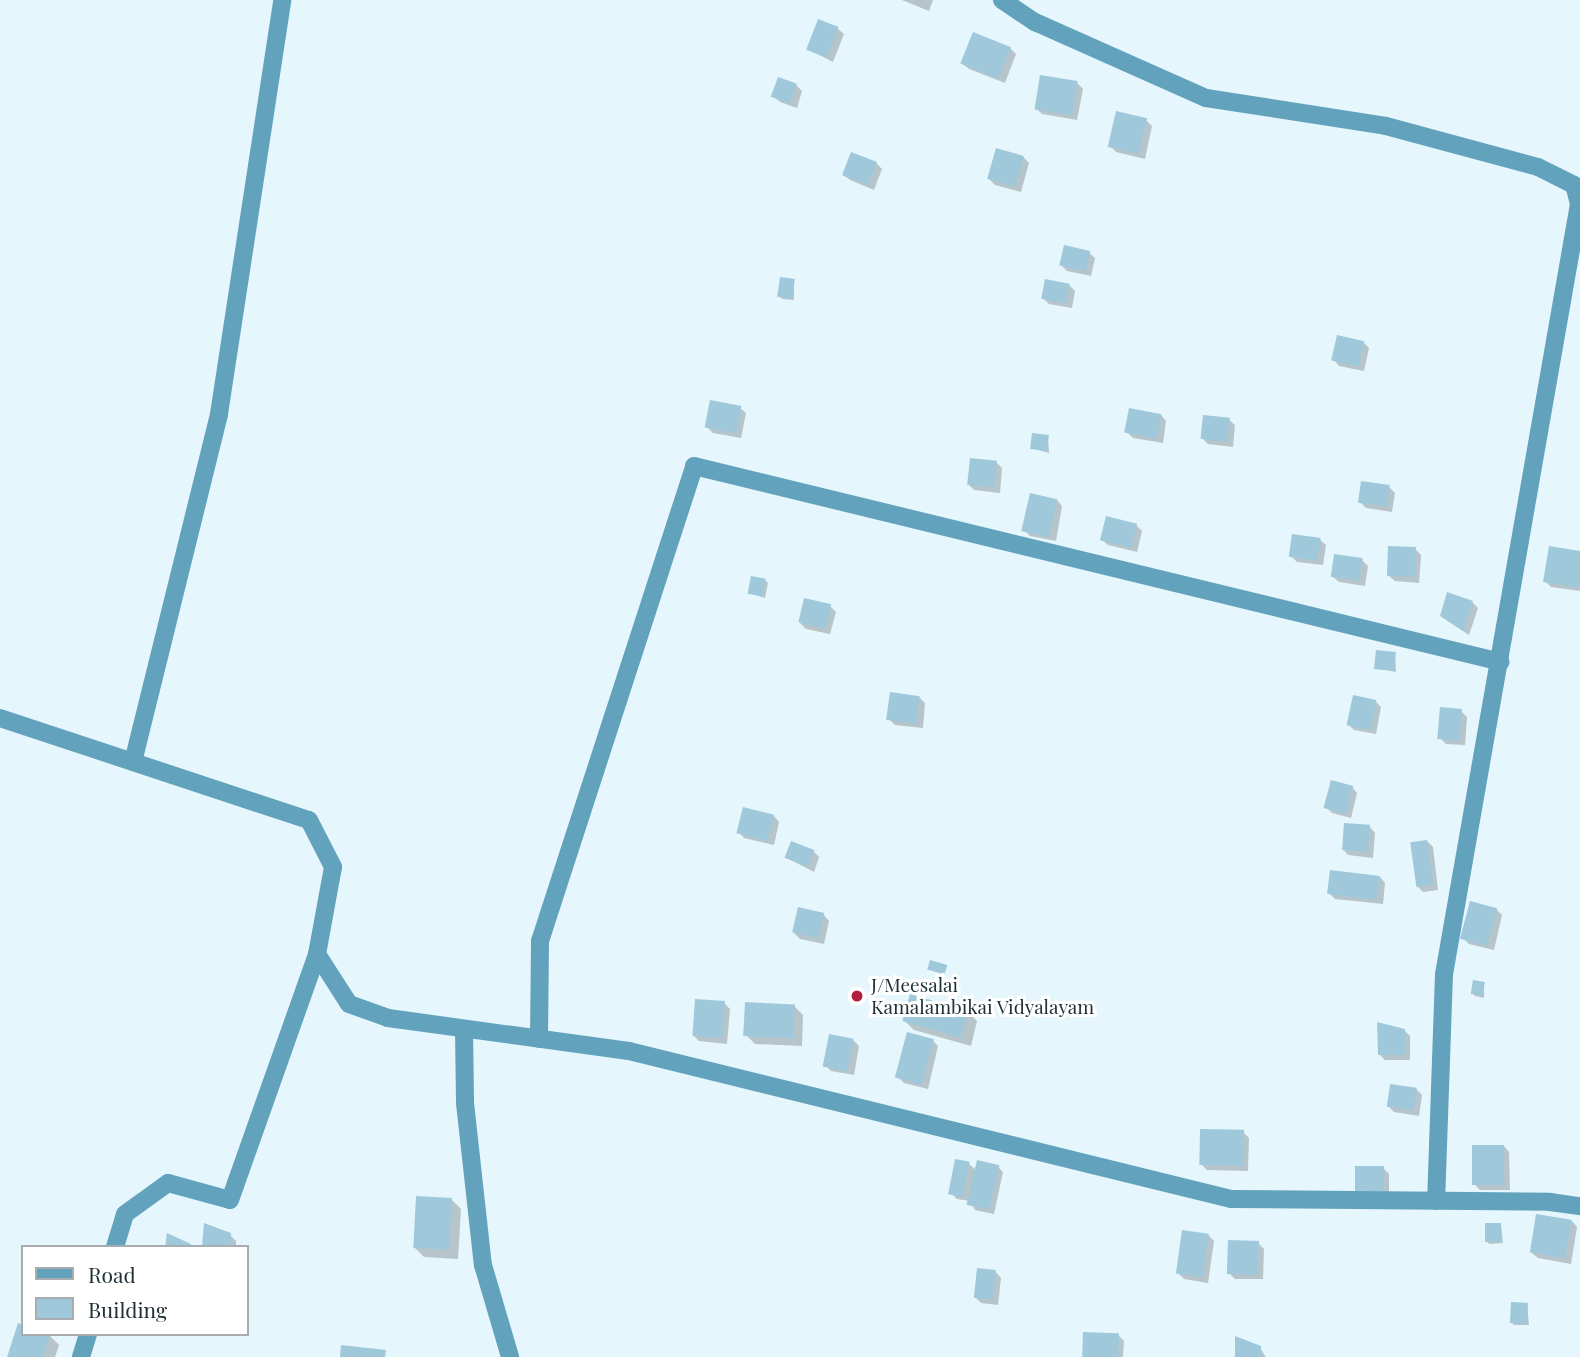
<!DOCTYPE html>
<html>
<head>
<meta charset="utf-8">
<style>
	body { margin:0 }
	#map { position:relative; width:1580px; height:1357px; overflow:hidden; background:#e5f6fd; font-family:"Playfair Display",serif }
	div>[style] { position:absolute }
	.shadow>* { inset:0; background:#0003 }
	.building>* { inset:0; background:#9fc8da; transform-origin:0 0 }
	.minor>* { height:18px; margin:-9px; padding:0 9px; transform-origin:9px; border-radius:9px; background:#62a2bc }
	.dots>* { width:19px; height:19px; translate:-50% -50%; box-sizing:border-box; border:4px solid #fff; border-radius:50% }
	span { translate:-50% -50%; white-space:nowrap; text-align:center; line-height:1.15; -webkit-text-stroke:6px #fff; paint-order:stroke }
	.poi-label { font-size:19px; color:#203037 }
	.left { translate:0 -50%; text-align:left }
	.legend { position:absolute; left:21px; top:1245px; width:228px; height:91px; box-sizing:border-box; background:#fff; border:2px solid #a6acaf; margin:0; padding:9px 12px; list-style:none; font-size:21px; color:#203037 }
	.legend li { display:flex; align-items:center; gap:14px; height:35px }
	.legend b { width:35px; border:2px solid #a6acaf }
</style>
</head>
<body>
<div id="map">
	<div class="shadow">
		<i style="clip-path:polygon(902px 0,933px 0,929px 11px)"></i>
		<i style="clip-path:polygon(838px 29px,844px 34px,833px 62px,808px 49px)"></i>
		<i style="clip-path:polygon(1010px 48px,1016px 54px,1005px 83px,969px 69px,963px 64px)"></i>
		<i style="clip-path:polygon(1077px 83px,1083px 89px,1077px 120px,1042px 114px,1036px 108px)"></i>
		<i style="clip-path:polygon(796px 85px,802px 91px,797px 108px,780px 102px,774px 97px)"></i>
		<i style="clip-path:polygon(1146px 120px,1152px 126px,1145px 159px,1116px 152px,1110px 146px)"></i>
		<i style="clip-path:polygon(1023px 157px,1029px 163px,1021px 192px,995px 185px,989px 179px)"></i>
		<i style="clip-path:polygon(876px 163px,882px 169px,874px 190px,850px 180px,844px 175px)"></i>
		<i style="clip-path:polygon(1089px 253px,1095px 258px,1091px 276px,1067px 271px,1061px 265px)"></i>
		<i style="clip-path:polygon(794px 281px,794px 300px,782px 299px,780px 296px)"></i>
		<i style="clip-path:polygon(1069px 285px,1075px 291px,1072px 308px,1049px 304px,1043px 298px)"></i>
		<i style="clip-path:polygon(1363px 342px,1369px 348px,1364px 371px,1339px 366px,1334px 360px)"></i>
		<i style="clip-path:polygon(740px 408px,746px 413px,741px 438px,713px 433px,707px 427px)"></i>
		<i style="clip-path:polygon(1161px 415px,1166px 421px,1163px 443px,1133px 438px,1127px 432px)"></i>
		<i style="clip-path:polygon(1229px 420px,1235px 425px,1233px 447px,1208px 444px,1202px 438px)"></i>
		<i style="clip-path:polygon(1048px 437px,1049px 453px,1031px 448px)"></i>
		<i style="clip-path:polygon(996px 462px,1002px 468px,1000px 493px,974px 490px,969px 485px)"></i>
		<i style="clip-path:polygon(1389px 487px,1395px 493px,1392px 512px,1366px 508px,1360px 502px)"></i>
		<i style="clip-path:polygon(1057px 500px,1062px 506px,1056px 541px,1030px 536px,1024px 530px)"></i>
		<i style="clip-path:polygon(1136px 525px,1142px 531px,1137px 552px,1108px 545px,1102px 540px)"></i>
		<i style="clip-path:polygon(1320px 540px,1326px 545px,1323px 565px,1297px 562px,1291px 556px)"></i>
		<i style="clip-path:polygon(1415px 549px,1421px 555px,1419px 583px,1395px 581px,1389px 576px)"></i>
		<i style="clip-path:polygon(1580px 552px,1580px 591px,1551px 587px,1545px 581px)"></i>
		<i style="clip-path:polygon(1362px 560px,1368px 566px,1365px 586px,1339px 582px,1333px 577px)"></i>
		<i style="clip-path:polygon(765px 580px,768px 583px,765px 598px,750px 593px)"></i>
		<i style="clip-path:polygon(1472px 602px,1478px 608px,1469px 635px,1448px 621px)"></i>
		<i style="clip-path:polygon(830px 606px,836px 612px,830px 634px,806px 629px,800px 623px)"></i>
		<i style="clip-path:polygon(1395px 654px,1396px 672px,1376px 668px)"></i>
		<i style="clip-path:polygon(919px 697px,925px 703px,923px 728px,895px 725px,889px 719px)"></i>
		<i style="clip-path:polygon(1375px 701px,1381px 707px,1376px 734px,1354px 730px,1348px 724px)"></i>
		<i style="clip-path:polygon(1461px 711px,1467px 717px,1465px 745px,1446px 744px,1440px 738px)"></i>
		<i style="clip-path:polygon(1352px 787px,1357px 793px,1351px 818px,1332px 813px,1326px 807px)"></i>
		<i style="clip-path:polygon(774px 816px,779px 822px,774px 845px,744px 838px,739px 832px)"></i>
		<i style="clip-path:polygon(1370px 827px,1375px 833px,1373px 858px,1348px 855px,1343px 849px)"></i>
		<i style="clip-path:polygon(1427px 841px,1433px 847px,1438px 890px,1423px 892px,1417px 886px)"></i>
		<i style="clip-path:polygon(813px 851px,819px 857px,814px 872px,787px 858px)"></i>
		<i style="clip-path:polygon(1380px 877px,1385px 883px,1383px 904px,1335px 899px,1329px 893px)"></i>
		<i style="clip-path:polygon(1496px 909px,1502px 915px,1494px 950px,1469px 944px,1463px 938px)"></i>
		<i style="clip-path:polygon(824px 915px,829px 921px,824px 944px,800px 939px,794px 933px)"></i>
		<i style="clip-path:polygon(1484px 983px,1484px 998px,1475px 996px,1472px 993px)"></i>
		<i style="clip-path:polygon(724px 1003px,730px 1009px,727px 1044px,699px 1041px,693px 1035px)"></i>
		<i style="clip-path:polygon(794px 1006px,803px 1015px,802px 1046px,755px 1044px,746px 1035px)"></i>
		<i style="clip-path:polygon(968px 1012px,977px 1021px,971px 1046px,914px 1030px,905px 1021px)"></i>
		<i style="clip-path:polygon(1404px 1030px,1410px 1036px,1410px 1060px,1385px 1060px,1380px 1055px)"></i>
		<i style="clip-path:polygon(853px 1040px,859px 1046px,854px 1075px,831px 1071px,825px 1065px)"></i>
		<i style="clip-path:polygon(933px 1041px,938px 1046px,928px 1089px,904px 1083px,898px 1077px)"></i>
		<i style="clip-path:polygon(1416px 1089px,1422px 1095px,1419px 1116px,1394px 1112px,1388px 1106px)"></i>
		<i style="clip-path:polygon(1243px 1132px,1249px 1138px,1248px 1171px,1207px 1170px,1201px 1164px)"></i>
		<i style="clip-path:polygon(1504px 1146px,1509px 1152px,1510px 1190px,1480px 1190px,1475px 1185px)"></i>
		<i style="clip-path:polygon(969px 1164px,977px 1171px,998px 1167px,1003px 1172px,994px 1214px,975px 1210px,970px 1201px,957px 1199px,951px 1193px)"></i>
		<i style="clip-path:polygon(1383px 1168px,1389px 1174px,1389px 1195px,1363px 1196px,1357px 1190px)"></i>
		<i style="clip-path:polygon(452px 1200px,461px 1209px,458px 1259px,424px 1257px,415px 1248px)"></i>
		<i style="clip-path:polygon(1572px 1221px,1577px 1227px,1571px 1264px,1538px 1258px,1532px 1253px)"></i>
		<i style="clip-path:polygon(1501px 1225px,1503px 1243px,1489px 1244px,1487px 1241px)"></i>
		<i style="clip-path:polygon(230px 1235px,236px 1241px,236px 1247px,204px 1247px)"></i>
		<i style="clip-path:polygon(1208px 1235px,1214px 1241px,1208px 1283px,1184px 1279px,1178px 1273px)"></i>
		<i style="clip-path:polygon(1258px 1243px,1264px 1249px,1263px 1279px,1235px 1279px,1229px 1273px)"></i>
		<i style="clip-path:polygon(996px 1272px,1001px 1278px,998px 1305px,981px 1303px,975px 1297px)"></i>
		<i style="clip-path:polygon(1527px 1304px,1529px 1325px,1514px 1325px,1512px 1323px)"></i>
		<i style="clip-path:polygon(23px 1334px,50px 1336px,59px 1345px,55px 1357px,9px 1357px)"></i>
		<i style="clip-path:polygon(1118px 1335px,1124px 1341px,1123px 1357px,1084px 1357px)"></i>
		<i style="clip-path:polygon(1260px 1348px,1266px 1357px,1236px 1357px)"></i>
	</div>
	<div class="building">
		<i style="left:818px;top:19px;width:22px;height:33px;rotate:21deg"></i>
		<i style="left:973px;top:32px;width:41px;height:34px;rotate:22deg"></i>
		<i style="left:1040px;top:75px;width:38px;height:35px;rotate:9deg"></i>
		<i style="left:778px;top:77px;width:20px;height:21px;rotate:20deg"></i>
		<i style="left:1116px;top:111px;width:32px;height:37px;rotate:13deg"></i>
		<i style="left:996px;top:148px;width:29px;height:32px;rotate:16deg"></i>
		<i style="left:851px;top:152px;width:28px;height:25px;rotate:21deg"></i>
		<i style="left:1064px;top:245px;width:27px;height:21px;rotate:13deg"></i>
		<i style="left:780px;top:277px;width:15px;height:20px;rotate:8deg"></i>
		<i style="left:1045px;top:279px;width:25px;height:20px;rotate:11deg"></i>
		<i style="left:1337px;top:335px;width:28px;height:26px;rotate:13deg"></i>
		<i style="left:710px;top:400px;width:32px;height:28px;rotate:11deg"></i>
		<i style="left:1129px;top:408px;width:33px;height:25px;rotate:11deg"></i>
		<i style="left:1203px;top:415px;width:27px;height:24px;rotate:6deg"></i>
		<i style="left:1032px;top:433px;width:17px;height:16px;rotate:7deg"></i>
		<i style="left:970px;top:458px;width:27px;height:27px;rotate:6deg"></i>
		<i style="left:1361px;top:481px;width:29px;height:22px;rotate:8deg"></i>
		<i style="left:1030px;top:493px;width:28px;height:39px;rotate:13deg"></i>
		<i style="left:1106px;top:516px;width:32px;height:25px;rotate:14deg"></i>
		<i style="left:1292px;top:534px;width:29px;height:23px;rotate:8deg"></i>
		<i style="left:1388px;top:546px;width:28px;height:30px;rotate:2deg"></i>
		<i style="clip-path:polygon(1549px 546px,1580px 551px,1580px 588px,1543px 582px)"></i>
		<i style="left:1334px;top:554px;width:29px;height:23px;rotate:8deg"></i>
		<i style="left:751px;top:576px;width:15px;height:18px;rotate:11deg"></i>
		<i style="clip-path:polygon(1447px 592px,1473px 601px,1463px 631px,1440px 616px)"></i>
		<i style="left:804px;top:598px;width:28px;height:25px;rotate:13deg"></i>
		<i style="left:1376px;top:650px;width:20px;height:19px;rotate:6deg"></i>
		<i style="left:890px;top:692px;width:30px;height:28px;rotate:8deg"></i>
		<i style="left:1353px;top:695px;width:24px;height:31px;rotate:12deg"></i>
		<i style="left:1440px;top:707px;width:22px;height:32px;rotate:5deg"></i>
		<i style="left:1331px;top:780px;width:23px;height:29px;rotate:15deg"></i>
		<i style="left:743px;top:807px;width:32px;height:27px;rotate:14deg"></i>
		<i style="left:1344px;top:823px;width:26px;height:27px;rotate:4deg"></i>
		<i style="left:1427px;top:840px;width:45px;height:17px;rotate:82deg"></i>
		<i style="left:791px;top:841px;width:25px;height:18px;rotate:21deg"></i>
		<i style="left:1330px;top:870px;width:50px;height:24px;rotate:7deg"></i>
		<i style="left:1470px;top:901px;width:28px;height:39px;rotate:15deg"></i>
		<i style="left:798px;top:907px;width:27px;height:26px;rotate:13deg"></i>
		<i style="left:930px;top:960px;width:18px;height:10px;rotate:16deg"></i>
		<i style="left:1473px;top:980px;width:12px;height:14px;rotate:9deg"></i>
		<i style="left:910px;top:994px;width:61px;height:28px;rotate:16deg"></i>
		<i style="left:695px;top:999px;width:30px;height:37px;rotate:4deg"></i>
		<i style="left:745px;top:1002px;width:50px;height:34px;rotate:3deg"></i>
		<i style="clip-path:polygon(1377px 1022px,1405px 1029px,1405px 1055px,1378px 1055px)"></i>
		<i style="left:907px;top:1032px;width:28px;height:47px;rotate:15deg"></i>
		<i style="left:829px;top:1034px;width:25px;height:33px;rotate:11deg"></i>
		<i style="left:1390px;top:1084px;width:27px;height:23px;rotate:8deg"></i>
		<i style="left:1200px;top:1129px;width:44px;height:36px;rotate:1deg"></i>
		<i style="left:1472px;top:1145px;width:32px;height:40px"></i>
		<i style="left:955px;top:1159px;width:15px;height:36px;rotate:11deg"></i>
		<i style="left:977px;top:1160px;width:23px;height:46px;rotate:13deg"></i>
		<i style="left:1355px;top:1166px;width:29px;height:25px"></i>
		<i style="left:416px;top:1196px;width:36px;height:52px;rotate:3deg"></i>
		<i style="left:1536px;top:1214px;width:36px;height:39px;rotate:9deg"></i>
		<i style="clip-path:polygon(204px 1223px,231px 1233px,230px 1247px,202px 1247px)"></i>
		<i style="left:1485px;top:1223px;width:16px;height:19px"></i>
		<i style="left:1182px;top:1230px;width:27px;height:44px;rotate:8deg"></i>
		<i style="clip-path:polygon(167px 1233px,191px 1244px,191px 1247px,165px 1247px)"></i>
		<i style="left:1228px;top:1240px;width:31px;height:34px;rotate:2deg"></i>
		<i style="left:977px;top:1268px;width:19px;height:30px;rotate:6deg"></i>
		<i style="left:1511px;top:1302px;width:17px;height:21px;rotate:3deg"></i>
		<i style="clip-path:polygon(18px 1323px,23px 1325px,23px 1334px,51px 1334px,43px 1357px,7px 1357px)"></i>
		<i style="left:1083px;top:1332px;width:36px;height:25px;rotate:2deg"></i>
		<i style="clip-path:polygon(1235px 1336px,1261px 1346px,1261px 1357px,1235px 1357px)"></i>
		<i style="clip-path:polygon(341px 1345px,386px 1350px,385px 1357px,340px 1357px)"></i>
	</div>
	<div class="minor">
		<i style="left:1002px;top:0;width:40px;rotate:34deg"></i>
		<i style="left:1035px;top:22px;width:187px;rotate:24deg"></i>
		<i style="left:1206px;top:98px;width:182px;rotate:8.8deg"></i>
		<i style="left:1386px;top:126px;width:157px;rotate:15.1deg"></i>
		<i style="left:1538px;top:167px;width:40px;rotate:26.6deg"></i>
		<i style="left:1574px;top:185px;width:20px;rotate:75deg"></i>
		<i style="left:1579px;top:204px;width:782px;rotate:99.94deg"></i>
		<i style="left:1444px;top:974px;width:227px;rotate:92deg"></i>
		<i style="left:0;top:718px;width:325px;rotate:18.3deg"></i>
		<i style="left:309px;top:820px;width:53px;rotate:62.9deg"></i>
		<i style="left:333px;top:867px;width:88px;rotate:100.4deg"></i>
		<i style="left:317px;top:954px;width:59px;rotate:57.4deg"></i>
		<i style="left:349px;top:1004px;width:41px;rotate:19.7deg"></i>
		<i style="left:388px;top:1018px;width:243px;rotate:7.8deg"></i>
		<i style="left:629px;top:1051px;width:620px;rotate:13.81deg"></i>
		<i style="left:1231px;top:1199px;width:319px;rotate:0.5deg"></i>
		<i style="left:1550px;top:1202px;width:30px;rotate:8deg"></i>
		<i style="left:133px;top:762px;width:358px;rotate:-76.1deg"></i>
		<i style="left:219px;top:414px;width:419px;rotate:-81.3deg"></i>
		<i style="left:464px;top:1029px;width:74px;rotate:89.2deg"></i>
		<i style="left:465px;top:1103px;width:163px;rotate:83.7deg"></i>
		<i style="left:483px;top:1265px;width:96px;rotate:73.6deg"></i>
		<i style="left:539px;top:1039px;width:98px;rotate:-89.4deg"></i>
		<i style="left:540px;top:941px;width:499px;rotate:-72deg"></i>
		<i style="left:694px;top:466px;width:830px;rotate:13.65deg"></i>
		<i style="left:115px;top:1247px;width:34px;rotate:-73deg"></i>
		<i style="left:125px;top:1214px;width:53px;rotate:-35.8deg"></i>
		<i style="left:168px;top:1183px;width:64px;rotate:15.3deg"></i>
		<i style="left:230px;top:1200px;width:261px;rotate:-70.5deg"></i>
		<i style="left:81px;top:1357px;width:24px;rotate:-73deg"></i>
	</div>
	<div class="dots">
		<i style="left:857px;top:996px;background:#b3203f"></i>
	</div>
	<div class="poi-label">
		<span class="left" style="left:871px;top:996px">J/Meesalai<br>Kamalambikai Vidyalayam</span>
	</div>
	<ul class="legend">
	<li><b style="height:9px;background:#62a2bc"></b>Road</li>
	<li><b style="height:19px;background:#9fc8da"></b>Building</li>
	</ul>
</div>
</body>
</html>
